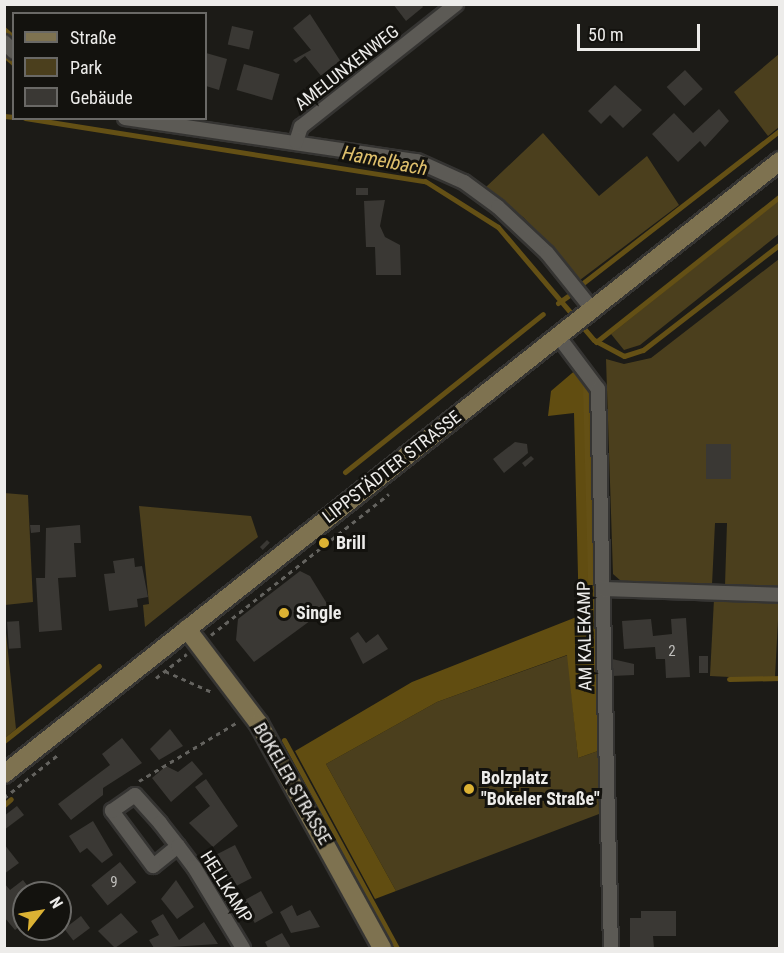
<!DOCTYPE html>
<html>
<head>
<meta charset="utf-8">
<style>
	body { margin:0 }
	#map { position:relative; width:784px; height:953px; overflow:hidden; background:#1c1b17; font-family:"Roboto Condensed",sans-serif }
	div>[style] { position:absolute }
	.green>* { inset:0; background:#4b3f1d; transform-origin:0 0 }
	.forest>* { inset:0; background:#614d11 }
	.stream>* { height:5px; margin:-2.5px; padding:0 2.5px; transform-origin:2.5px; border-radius:2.5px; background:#645015 }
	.building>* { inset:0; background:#3a3834; transform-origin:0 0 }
	.path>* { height:3px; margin-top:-1.5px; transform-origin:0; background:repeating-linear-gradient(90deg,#64635f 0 4.5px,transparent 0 9px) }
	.roads { filter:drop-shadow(2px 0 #353432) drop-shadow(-2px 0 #353432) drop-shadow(0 2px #353432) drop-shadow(0 -2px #353432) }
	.street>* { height:14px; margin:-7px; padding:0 7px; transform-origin:7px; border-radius:7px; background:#5c5a55 }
	.secondary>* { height:18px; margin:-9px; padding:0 9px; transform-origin:9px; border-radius:9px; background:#7e7250 }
	.dots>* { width:16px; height:16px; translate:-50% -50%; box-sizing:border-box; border:3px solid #13120e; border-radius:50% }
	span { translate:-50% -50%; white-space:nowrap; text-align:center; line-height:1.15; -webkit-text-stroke:6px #13120e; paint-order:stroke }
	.number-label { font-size:15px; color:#c0bfbc }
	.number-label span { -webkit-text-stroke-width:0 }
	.street-label { font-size:18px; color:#edecea }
	.poi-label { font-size:18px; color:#edecea; font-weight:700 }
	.left { translate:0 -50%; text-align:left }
	.water-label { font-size:20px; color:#dfc06c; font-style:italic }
	.frame { position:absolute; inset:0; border:6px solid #edecea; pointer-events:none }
	.legend { position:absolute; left:12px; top:12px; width:195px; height:108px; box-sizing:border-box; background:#13120e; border:2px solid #6a6966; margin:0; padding:8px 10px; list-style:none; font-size:18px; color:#edecea }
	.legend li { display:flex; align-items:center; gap:12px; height:30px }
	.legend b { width:30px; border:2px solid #6a6966 }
	.north { position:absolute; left:12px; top:881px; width:60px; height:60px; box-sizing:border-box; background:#13120e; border:2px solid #6a6966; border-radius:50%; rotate:59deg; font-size:16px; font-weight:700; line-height:24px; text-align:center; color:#edecea }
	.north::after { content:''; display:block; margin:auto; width:21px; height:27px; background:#dcb233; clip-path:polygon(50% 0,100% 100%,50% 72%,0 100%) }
	.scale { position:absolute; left:577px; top:24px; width:123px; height:27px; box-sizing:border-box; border:3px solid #edecea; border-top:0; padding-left:8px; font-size:18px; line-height:21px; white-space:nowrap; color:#edecea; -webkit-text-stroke:4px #13120e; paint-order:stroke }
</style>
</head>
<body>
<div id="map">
	<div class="green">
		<i style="clip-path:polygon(779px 54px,779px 127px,768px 136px,734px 92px)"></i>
		<i style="clip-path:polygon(543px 133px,599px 196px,647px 156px,679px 205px,580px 280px,524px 218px,486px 187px)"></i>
		<i style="clip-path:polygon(779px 200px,779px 234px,640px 345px,624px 350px,611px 334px)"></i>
		<i style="clip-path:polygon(779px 259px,779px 587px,725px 585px,727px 523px,715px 523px,712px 585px,621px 581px,613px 574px,606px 359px,624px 364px,651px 358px)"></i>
		<i style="clip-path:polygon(4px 493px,28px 495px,33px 602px,5px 605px)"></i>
		<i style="clip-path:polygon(139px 506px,251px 516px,258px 537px,145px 627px,143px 605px,149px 604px)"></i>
		<i style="left:714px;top:599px;width:65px;height:77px;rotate:3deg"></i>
		<i style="clip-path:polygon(5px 623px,16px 729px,5px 738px,4px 738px)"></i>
		<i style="clip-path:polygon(568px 655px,578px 758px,598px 751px,599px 814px,396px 891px,326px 764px,437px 702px)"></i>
	</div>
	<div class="forest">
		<i style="clip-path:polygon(578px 368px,593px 393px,598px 751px,578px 758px,567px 655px,437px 702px,326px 764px,396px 891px,375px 899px,295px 751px,412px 682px,579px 616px,574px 413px,548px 416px,551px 391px)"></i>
	</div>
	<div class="stream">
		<i style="left:4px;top:29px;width:13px;rotate:42deg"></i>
		<i style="left:4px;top:55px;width:13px;rotate:42deg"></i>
		<i style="left:4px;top:116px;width:10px;rotate:6deg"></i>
		<i style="left:25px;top:118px;width:405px;rotate:9deg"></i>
		<i style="left:425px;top:181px;width:86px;rotate:32.2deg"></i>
		<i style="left:498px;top:227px;width:148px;rotate:49.7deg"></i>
		<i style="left:594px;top:340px;width:34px;rotate:28deg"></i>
		<i style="left:624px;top:356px;width:20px;rotate:-18deg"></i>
		<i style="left:643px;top:350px;width:173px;rotate:-37.7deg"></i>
		<i style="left:583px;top:283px;width:249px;rotate:-37.8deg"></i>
		<i style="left:558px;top:303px;width:12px;rotate:-35deg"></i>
		<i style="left:596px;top:342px;width:235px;rotate:-38.4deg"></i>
		<i style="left:585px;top:386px;width:301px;rotate:88.5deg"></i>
		<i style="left:345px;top:472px;width:253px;rotate:-38.6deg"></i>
		<i style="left:729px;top:679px;width:51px;rotate:-1.1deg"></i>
		<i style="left:284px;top:740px;width:237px;rotate:61.5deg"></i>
		<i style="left:4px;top:741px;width:121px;rotate:-38.3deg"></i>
		<i style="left:4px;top:805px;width:9px;rotate:-41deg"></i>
	</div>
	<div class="building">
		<i style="clip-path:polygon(393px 4px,421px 4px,423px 7px,406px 21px)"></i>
		<i style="clip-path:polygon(310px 14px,341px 62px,322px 77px,305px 56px,296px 63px,293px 60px,311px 50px,293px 28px)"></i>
		<i style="left:232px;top:26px;width:22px;height:19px;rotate:13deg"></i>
		<i style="clip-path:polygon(206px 53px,227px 59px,219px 90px,206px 86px)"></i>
		<i style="left:244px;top:64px;width:37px;height:27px;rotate:16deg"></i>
		<i style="left:685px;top:70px;width:26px;height:25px;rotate:47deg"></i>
		<i style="clip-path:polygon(615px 85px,642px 110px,623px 128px,610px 115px,601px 124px,588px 111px)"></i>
		<i style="clip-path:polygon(719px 109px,729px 121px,705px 147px,700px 141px,678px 162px,652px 134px,674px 113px,693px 133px)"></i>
		<i style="left:368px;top:188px;width:7px;height:12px;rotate:90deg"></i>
		<i style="clip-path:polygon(385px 200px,380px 226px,385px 237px,400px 245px,401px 275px,376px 275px,375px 247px,366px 247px,364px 201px)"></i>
		<i style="clip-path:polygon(515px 442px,527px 444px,528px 453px,504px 473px,493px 459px)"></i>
		<i style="left:706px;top:444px;width:25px;height:35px"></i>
		<i style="clip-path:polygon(531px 456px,534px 459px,525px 467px,522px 463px)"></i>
		<i style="clip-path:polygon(30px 525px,40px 525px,40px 532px,31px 533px)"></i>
		<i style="clip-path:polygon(80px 525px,81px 543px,74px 543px,76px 577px,58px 578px,62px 630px,39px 632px,36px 578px,45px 578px,46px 528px)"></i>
		<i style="left:267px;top:540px;width:4px;height:10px;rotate:45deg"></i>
		<i style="clip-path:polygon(134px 558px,135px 567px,142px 566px,148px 597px,137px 599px,138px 607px,109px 611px,104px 574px,115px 573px,113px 561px)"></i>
		<i style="clip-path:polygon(300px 571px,310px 576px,329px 607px,254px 662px,236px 640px,238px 619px)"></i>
		<i style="clip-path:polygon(686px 618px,690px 677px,666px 678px,665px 659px,656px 659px,655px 647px,624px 649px,622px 621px,651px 619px,653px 636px,672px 634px,671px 619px)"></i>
		<i style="left:19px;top:621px;width:27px;height:12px;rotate:86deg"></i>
		<i style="clip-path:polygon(358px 632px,366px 643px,378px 634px,388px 649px,363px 664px,350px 638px)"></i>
		<i style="left:699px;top:656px;width:9px;height:17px"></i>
		<i style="clip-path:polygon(612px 659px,634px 664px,634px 675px,612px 676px)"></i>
		<i style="clip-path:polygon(170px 729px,183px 746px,159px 760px,150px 749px)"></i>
		<i style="clip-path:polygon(122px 738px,142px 763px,103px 788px,103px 795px,71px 820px,58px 804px,110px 765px,102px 754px)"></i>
		<i style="clip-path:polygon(192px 761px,203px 774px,171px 802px,152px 778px,166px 766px,178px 772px)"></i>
		<i style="clip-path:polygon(206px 779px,238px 826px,213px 847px,189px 823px,210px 806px,195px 787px)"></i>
		<i style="clip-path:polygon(17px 806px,24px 815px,4px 830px,4px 816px)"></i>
		<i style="clip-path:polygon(93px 821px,113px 855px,102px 863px,87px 848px,80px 853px,69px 836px)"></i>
		<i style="clip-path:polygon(4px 844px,19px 863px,4px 874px)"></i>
		<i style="left:235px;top:845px;width:37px;height:23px;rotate:63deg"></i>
		<i style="left:120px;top:862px;width:26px;height:37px;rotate:51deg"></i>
		<i style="clip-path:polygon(23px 880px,33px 893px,24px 893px,24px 923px,15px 930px,4px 917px,4px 883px,10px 890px)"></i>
		<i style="clip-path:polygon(176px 880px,194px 907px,177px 919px,161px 899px)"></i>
		<i style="left:261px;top:891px;width:25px;height:21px;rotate:61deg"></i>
		<i style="clip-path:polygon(292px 905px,297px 916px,310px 910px,320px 927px,291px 933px,280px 912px)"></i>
		<i style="clip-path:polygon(641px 911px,676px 911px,676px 936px,653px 936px,654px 948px,630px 948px,630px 918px,641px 918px)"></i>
		<i style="clip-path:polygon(121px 913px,138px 932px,115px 948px,98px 931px)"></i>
		<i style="clip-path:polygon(163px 914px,179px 940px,204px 922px,218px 944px,154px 948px,149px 940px,159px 935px,151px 921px)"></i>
		<i style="left:81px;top:916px;width:15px;height:21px;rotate:53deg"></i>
		<i style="clip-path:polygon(282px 933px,291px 948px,268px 948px,265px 942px)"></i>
	</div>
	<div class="path">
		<i style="left:211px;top:635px;width:227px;rotate:-38.4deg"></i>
		<i style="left:165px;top:671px;width:51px;rotate:24.1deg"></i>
		<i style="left:156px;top:678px;width:39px;rotate:-38deg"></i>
		<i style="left:139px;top:781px;width:113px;rotate:-30.9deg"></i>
		<i style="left:4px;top:798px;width:70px;rotate:-38.7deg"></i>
	</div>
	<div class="roads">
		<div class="street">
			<i style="left:4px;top:42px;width:14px;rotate:45deg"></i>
			<i style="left:125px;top:118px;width:295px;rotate:8.4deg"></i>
			<i style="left:417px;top:161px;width:51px;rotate:24.1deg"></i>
			<i style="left:464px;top:182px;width:42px;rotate:36.3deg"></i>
			<i style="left:498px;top:207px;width:67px;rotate:43.2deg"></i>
			<i style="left:547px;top:253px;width:72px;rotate:51.2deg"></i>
			<i style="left:296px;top:142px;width:16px;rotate:-72deg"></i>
			<i style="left:301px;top:127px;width:198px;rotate:-38.4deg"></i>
			<i style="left:558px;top:336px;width:66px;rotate:53deg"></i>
			<i style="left:598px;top:389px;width:559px;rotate:88.67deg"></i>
			<i style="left:603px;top:589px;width:177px;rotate:1.9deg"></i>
			<i style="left:178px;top:846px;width:32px;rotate:141deg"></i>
			<i style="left:153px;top:866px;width:69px;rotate:-126.7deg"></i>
			<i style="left:112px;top:811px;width:28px;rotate:-35deg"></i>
			<i style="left:135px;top:795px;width:38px;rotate:48deg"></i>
			<i style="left:160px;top:823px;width:29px;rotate:52deg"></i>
			<i style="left:178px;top:846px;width:26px;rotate:53deg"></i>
			<i style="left:194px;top:867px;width:95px;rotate:58.8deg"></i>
		</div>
		<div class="secondary">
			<i style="left:187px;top:629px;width:119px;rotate:52.8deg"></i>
			<i style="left:259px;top:724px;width:256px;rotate:61.2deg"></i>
			<i style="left:4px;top:774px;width:989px;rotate:-38.31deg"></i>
		</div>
	</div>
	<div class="dots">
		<i style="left:324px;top:543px;background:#dcb233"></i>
		<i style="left:284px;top:613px;background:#dcb233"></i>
		<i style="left:469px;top:789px;background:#dcb233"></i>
	</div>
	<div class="number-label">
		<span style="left:672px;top:652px">2</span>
		<span style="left:114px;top:883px">9</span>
	</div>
	<div class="street-label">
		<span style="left:347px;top:68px;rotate:-38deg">AMELUNXENWEG</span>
		<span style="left:392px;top:467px;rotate:-38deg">LIPPSTÄDTER STRASSE</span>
		<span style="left:585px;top:636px;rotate:-91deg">AM KALEKAMP</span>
		<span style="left:292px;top:784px;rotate:60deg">BOKELER STRASSE</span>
		<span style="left:226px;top:887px;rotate:58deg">HELLKAMP</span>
	</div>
	<div class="poi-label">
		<span class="left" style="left:336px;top:543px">Brill</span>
		<span class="left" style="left:296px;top:613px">Single</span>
		<span class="left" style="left:481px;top:789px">Bolzplatz<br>"Bokeler Straße"</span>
	</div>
	<div class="water-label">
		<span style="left:385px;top:161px;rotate:11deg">Hamelbach</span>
	</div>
	<div class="frame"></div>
	<ul class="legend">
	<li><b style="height:8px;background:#7e7250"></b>Straße</li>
	<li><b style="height:16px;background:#4b3f1d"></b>Park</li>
	<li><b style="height:16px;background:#3a3834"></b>Gebäude</li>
	</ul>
	<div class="north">N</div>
	<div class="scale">50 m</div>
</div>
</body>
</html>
